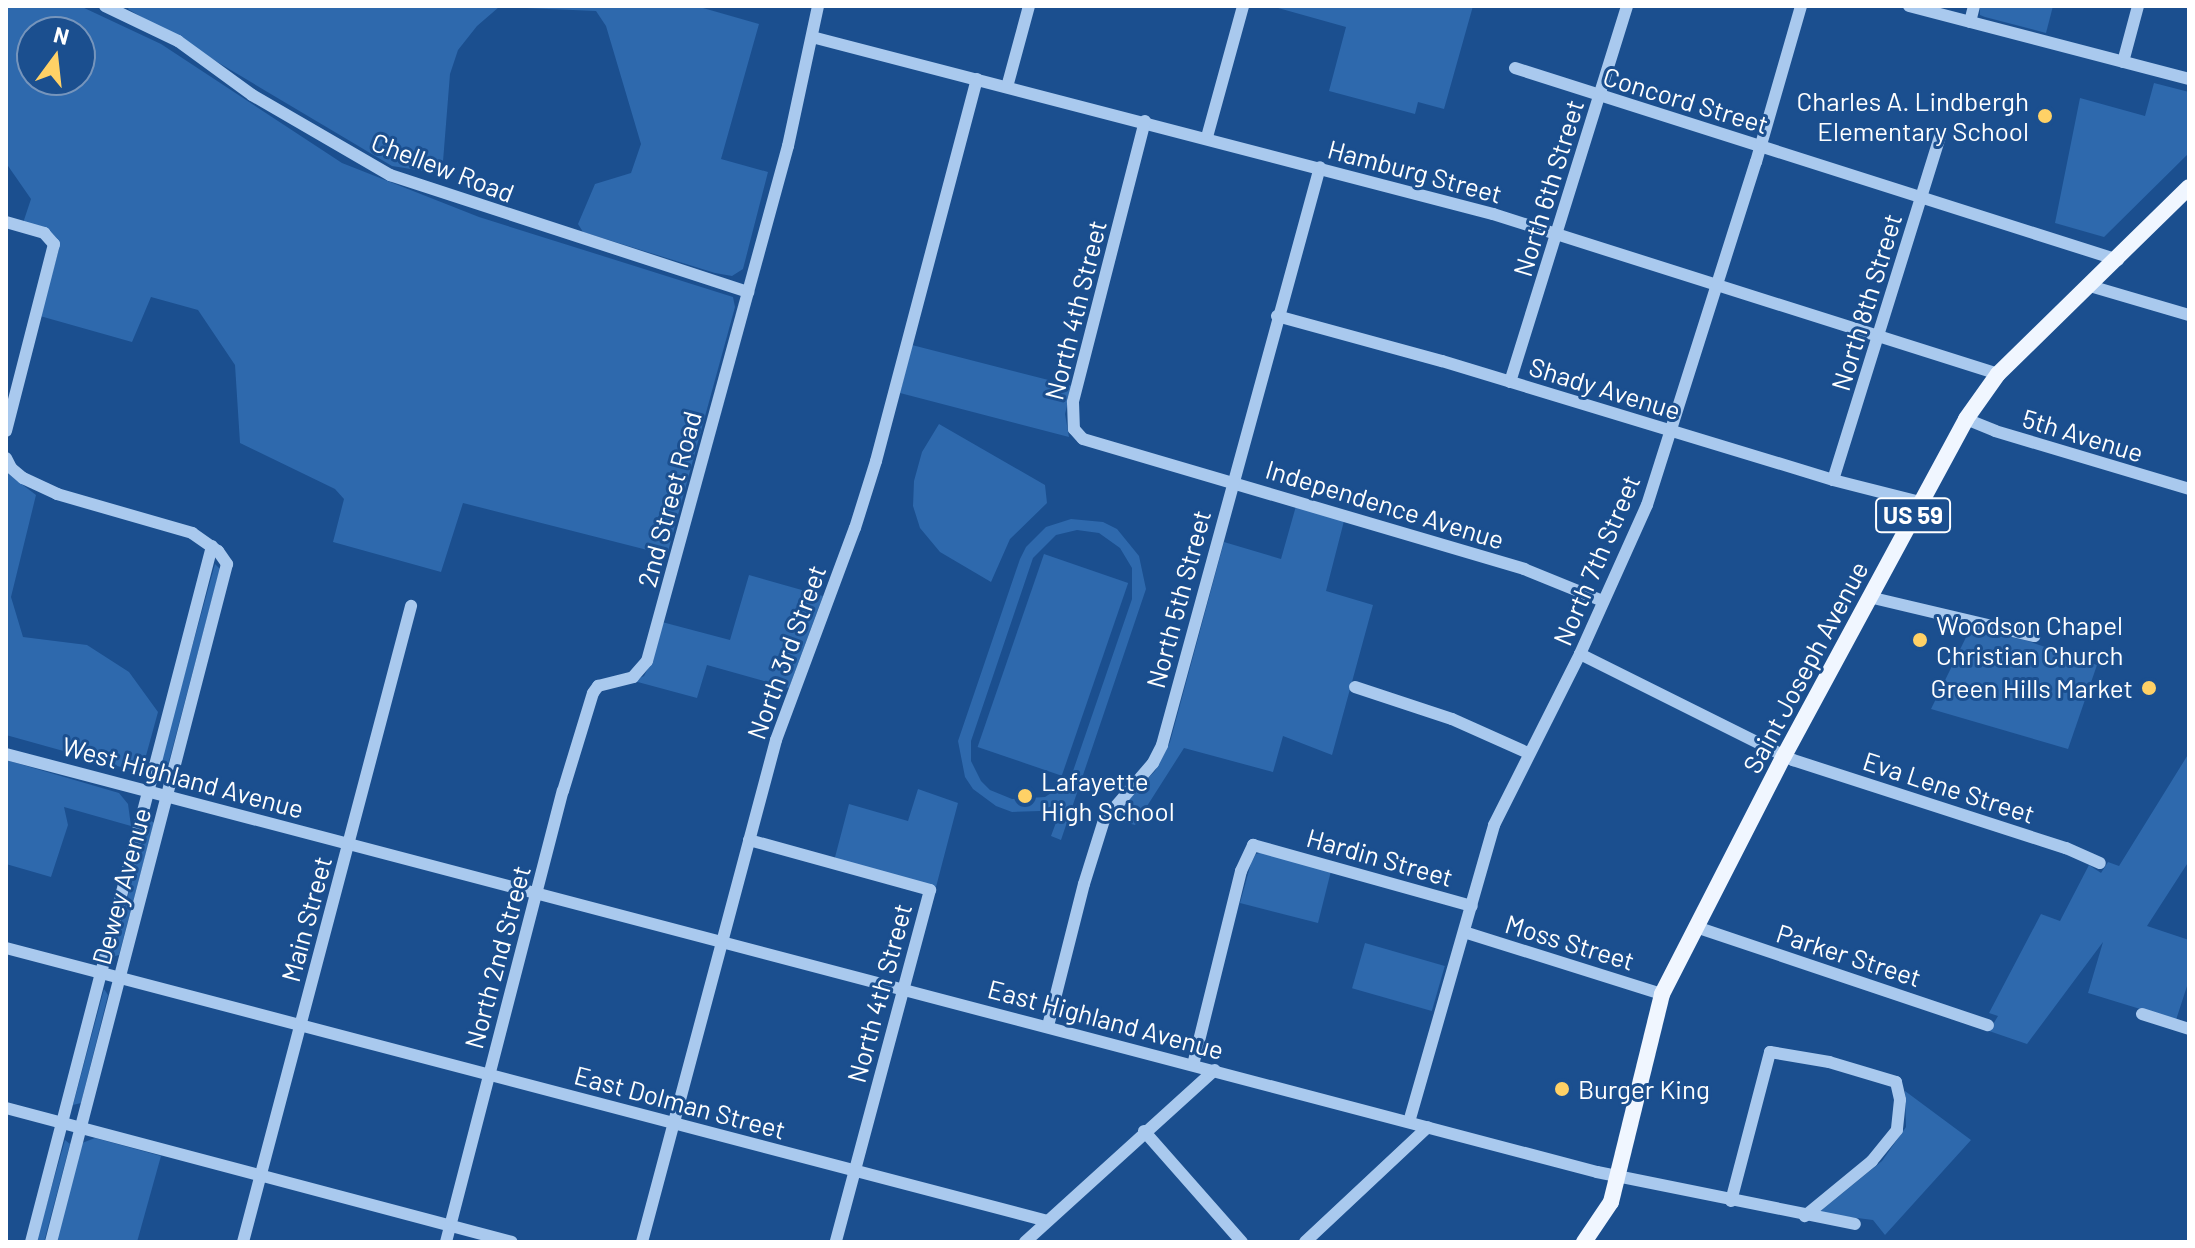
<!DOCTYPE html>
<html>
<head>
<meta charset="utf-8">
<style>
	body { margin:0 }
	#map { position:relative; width:2195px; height:1248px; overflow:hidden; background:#1b4f8f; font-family:Barlow,sans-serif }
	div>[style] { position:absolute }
	.green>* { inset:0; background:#2e69ad; transform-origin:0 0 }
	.minor>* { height:12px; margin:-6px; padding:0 6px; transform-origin:6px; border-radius:6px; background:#a9c9ee }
	.major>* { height:16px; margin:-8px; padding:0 8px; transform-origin:8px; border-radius:8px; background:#f0f6ff }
	.dots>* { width:22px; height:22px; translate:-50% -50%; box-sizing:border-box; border:4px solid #1b4f8f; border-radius:50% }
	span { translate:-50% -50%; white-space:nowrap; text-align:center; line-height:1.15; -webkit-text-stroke:6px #1b4f8f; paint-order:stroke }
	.shield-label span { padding:2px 6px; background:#1b4f8f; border:2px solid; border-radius:6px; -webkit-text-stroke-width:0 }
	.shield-label { font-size:24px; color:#fff; font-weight:700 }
	.street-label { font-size:26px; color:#fff }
	.poi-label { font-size:26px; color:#fff }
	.right { translate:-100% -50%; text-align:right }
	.left { translate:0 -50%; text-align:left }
	.frame { position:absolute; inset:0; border:8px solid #fff; pointer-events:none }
	.north { position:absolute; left:16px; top:16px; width:80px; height:80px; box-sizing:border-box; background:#1b4f8f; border:2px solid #7695bc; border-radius:50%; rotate:15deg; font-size:22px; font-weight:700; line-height:32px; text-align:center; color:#fff }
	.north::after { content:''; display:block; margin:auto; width:28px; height:36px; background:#ffd166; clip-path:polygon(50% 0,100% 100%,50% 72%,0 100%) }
</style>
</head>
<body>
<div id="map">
	<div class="green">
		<i style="clip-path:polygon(evenodd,6px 6px,80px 6px,161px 44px,342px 163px,479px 217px,733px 297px,735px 307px,667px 555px,463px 503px,441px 572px,333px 542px,344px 499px,335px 489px,240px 443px,235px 365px,198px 310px,151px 297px,132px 342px,40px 316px,59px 249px,23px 223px,31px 199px,6px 163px,6px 6px,32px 32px,80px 32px,80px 80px,32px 80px,32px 32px)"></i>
		<i style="clip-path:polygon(130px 6px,696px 6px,759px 24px,721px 159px,768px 172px,743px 269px,732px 276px,715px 273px,583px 232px,578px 224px,595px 184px,631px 173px,641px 144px,606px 26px,596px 11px,499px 7px,477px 26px,458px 50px,450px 74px,442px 174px,392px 166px,128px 9px)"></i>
		<i style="clip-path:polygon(1271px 6px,1473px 6px,1444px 109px,1418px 102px,1415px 114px,1329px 91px,1346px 27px)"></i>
		<i style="clip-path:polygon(1980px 6px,2053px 6px,2046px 33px,1985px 17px,1980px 15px)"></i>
		<i style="clip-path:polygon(2154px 83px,2189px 92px,2189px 153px,2104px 237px,2055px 223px,2080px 98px,2145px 116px)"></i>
		<i style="clip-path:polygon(912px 345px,1072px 386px,1065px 414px,1069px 437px,900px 393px)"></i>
		<i style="clip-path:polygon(939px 424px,1045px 485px,1047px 503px,1010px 539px,991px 582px,940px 552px,920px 528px,913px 506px,914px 481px,922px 452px)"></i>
		<i style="clip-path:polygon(6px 472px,36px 495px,11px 597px,23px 637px,87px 645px,129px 672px,158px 712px,144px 763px,137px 768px,128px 769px,6px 735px)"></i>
		<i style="clip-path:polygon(1296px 506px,1344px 521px,1326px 591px,1373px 605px,1332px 755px,1283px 736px,1273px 772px,1184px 748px,1135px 825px,1114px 819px,1122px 805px,1155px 771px,1170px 742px,1224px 542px,1281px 559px)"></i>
		<i style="clip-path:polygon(evenodd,1071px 519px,1103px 522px,1117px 529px,1139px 556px,1146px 589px,1061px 840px,1051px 836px,1064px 801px,1040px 811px,1012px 812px,996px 806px,973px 789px,965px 777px,958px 741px,1020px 559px,1026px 547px,1046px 527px,1071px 519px,1077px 530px,1099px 533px,1120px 548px,1132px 568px,1132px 599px,1072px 774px,1065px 784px,1045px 797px,1012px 799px,990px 790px,981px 781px,971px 761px,971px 741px,1033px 558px,1056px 535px,1077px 530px)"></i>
		<i style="left:1044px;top:554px;width:89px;height:204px;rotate:19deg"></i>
		<i style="clip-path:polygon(215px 564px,220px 569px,168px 765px,164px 765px,160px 763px)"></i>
		<i style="clip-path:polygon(749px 575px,823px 596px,789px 688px,707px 665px,697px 698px,634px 681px,644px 676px,650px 664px,662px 622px,730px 640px)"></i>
		<i style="clip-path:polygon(1971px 627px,2028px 641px,2097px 665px,2068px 749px,1931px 709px)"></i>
		<i style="clip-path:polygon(2189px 753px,2189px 861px,2147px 926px,2189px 940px,2189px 980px,2176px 1020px,2088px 993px,2103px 942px,2027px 1044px,1989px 1031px,1998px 1016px,1989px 1013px,2041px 914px,2060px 921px,2089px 865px,2101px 873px,2108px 862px,2119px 866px)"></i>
		<i style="clip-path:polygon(6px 760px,119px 793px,128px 804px,131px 826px,64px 807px,68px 825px,51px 877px,6px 864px)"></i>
		<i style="clip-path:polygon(918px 789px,958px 803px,936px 887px,834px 861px,849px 804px,908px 821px)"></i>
		<i style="clip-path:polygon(148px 818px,154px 823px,119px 955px,112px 957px)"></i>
		<i style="clip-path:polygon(1263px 852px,1331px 871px,1318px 923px,1240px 903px,1251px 863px,1256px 854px)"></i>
		<i style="left:1365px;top:943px;width:83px;height:47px;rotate:16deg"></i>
		<i style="clip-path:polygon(104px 989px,108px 995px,81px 1103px,73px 1105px)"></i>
		<i style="clip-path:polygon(1905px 1091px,1971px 1140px,1885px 1235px,1873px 1220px,1818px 1213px,1882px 1161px,1906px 1127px)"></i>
		<i style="clip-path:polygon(95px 1138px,161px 1156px,137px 1242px,55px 1242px,82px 1143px)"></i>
		<i style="clip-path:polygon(65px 1140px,70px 1144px,44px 1242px,36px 1242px)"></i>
	</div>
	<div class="minor">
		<i style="left:105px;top:6px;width:81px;rotate:25.6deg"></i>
		<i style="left:178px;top:41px;width:92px;rotate:36.1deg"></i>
		<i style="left:252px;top:95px;width:160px;rotate:30.1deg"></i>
		<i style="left:390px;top:175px;width:377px;rotate:18.1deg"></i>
		<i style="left:1909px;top:6px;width:289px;rotate:14.6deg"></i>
		<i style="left:1970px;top:22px;width:16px;rotate:-76deg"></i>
		<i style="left:812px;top:37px;width:704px;rotate:14.57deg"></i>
		<i style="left:1493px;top:214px;width:530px;rotate:17.58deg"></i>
		<i style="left:2123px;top:62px;width:58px;rotate:-75deg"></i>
		<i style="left:1515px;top:68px;width:633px;rotate:17.66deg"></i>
		<i style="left:1007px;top:87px;width:84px;rotate:-74.8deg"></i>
		<i style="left:1145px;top:121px;width:290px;rotate:104.4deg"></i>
		<i style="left:1073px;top:402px;width:27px;rotate:88deg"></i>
		<i style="left:1074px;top:429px;width:13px;rotate:48deg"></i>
		<i style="left:1083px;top:439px;width:460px;rotate:16.4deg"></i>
		<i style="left:1524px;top:569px;width:85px;rotate:22.1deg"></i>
		<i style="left:1207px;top:137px;width:136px;rotate:-74.6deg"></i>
		<i style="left:6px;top:222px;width:40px;rotate:16deg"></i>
		<i style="left:44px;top:233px;width:15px;rotate:48deg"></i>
		<i style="left:54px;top:244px;width:193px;rotate:104.4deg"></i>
		<i style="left:2090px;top:286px;width:103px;rotate:16.3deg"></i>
		<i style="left:1277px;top:316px;width:171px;rotate:15.3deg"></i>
		<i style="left:1442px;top:361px;width:409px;rotate:16.9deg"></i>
		<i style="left:1833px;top:480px;width:90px;rotate:14.2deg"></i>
		<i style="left:1510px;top:382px;width:394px;rotate:-72.7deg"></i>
		<i style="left:1966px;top:419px;width:31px;rotate:22deg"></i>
		<i style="left:1995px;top:431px;width:202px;rotate:16.6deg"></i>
		<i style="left:6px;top:458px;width:11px;rotate:63deg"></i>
		<i style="left:11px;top:468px;width:16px;rotate:40deg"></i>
		<i style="left:23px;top:478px;width:38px;rotate:25deg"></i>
		<i style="left:57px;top:494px;width:141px;rotate:16.1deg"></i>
		<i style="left:192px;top:533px;width:32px;rotate:35deg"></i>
		<i style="left:218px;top:551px;width:16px;rotate:55deg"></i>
		<i style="left:227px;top:564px;width:700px;rotate:104.55deg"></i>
		<i style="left:1833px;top:480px;width:359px;rotate:-72.7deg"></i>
		<i style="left:1869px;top:597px;width:170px;rotate:13.3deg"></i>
		<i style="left:1580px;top:654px;width:238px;rotate:26.5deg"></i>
		<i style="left:1793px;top:760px;width:287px;rotate:17.9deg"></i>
		<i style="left:2066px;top:848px;width:37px;rotate:24deg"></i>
		<i style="left:1355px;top:687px;width:102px;rotate:18.3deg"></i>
		<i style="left:1452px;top:719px;width:83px;rotate:24.1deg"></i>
		<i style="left:6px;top:754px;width:1645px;rotate:14.72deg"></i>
		<i style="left:1597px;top:1172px;width:263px;rotate:11.4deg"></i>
		<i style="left:749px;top:840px;width:188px;rotate:15.4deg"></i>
		<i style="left:930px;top:890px;width:364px;rotate:105deg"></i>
		<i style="left:1696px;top:927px;width:308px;rotate:18.6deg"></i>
		<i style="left:1464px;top:932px;width:207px;rotate:17.4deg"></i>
		<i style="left:6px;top:948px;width:1076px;rotate:14.69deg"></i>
		<i style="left:2142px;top:1014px;width:49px;rotate:17.7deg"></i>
		<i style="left:1048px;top:1026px;width:146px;rotate:-75.8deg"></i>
		<i style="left:1084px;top:884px;width:67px;rotate:-72.6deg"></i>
		<i style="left:1104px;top:820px;width:75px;rotate:-49.3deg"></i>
		<i style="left:1153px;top:763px;width:20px;rotate:-63deg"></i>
		<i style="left:1162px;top:745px;width:599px;rotate:-74.71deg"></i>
		<i style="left:1193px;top:1065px;width:200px;rotate:-76.1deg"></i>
		<i style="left:1241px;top:871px;width:29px;rotate:-65deg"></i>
		<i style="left:1253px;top:845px;width:227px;rotate:15.6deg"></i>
		<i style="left:6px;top:1108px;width:523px;rotate:14.83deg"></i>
		<i style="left:1409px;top:1122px;width:309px;rotate:-74deg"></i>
		<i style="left:1494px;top:825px;width:191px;rotate:-63.3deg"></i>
		<i style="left:1580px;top:654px;width:163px;rotate:-65.8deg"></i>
		<i style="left:1647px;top:505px;width:360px;rotate:-72.4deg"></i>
		<i style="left:1756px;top:162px;width:162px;rotate:-73.9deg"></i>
		<i style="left:1144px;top:1131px;width:148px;rotate:48.6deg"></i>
		<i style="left:1731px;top:1201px;width:154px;rotate:-75.3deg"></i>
		<i style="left:1770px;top:1052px;width:60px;rotate:9.6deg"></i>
		<i style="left:1829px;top:1062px;width:70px;rotate:16.6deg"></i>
		<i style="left:1896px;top:1082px;width:18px;rotate:77deg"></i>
		<i style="left:1900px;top:1100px;width:30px;rotate:96deg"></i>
		<i style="left:1897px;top:1130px;width:40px;rotate:129deg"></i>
		<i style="left:1872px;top:1161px;width:87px;rotate:140.6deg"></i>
		<i style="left:31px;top:1242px;width:719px;rotate:-75.42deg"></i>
		<i style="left:243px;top:1242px;width:658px;rotate:-75.2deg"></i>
		<i style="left:446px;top:1242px;width:466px;rotate:-75.5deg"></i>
		<i style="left:563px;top:791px;width:102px;rotate:-73deg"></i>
		<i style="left:593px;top:693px;width:9px;rotate:-54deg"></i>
		<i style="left:598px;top:686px;width:36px;rotate:-14deg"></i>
		<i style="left:633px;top:677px;width:21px;rotate:-49deg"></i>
		<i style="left:647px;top:661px;width:534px;rotate:-74.69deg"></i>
		<i style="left:788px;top:146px;width:143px;rotate:-77.9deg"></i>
		<i style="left:642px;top:1242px;width:520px;rotate:-75.05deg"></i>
		<i style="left:776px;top:740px;width:226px;rotate:-69.6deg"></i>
		<i style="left:855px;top:528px;width:70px;rotate:-72.6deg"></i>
		<i style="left:876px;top:461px;width:395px;rotate:-75.2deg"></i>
		<i style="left:1025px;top:1242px;width:256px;rotate:-42.2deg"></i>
		<i style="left:1305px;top:1242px;width:168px;rotate:-43.1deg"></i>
	</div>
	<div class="major">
		<i style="left:1584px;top:1242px;width:48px;rotate:-56deg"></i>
		<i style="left:1611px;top:1202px;width:214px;rotate:-76.2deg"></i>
		<i style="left:1662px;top:994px;width:267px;rotate:-62.9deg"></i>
		<i style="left:1784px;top:756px;width:383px;rotate:-61.6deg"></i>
		<i style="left:1966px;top:419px;width:55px;rotate:-54.6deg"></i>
		<i style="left:1998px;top:374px;width:267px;rotate:-44.4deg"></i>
	</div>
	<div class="dots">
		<i style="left:2045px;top:116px;background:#ffd166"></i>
		<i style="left:1920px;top:640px;background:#ffd166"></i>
		<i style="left:2149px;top:688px;background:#ffd166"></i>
		<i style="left:1025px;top:796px;background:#ffd166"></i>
		<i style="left:1562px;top:1089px;background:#ffd166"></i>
	</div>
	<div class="shield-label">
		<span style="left:1913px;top:515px">US 59</span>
	</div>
	<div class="street-label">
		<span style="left:1686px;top:100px;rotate:17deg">Concord Street</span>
		<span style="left:443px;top:167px;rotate:21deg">Chellew Road</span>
		<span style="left:1415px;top:171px;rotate:15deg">Hamburg Street</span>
		<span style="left:1548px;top:188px;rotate:-73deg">North 6th Street</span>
		<span style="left:1866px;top:302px;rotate:-73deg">North 8th Street</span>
		<span style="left:1075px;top:310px;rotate:-76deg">North 4th Street</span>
		<span style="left:1605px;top:388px;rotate:17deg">Shady Avenue</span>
		<span style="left:2083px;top:435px;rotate:17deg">5th Avenue</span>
		<span style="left:669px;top:499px;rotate:-75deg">2nd Street Road</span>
		<span style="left:1385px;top:504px;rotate:17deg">Independence Avenue</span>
		<span style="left:1596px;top:560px;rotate:-67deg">North 7th Street</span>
		<span style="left:1178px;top:599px;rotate:-75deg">North 5th Street</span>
		<span style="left:786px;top:652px;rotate:-70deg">North 3rd Street</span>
		<span style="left:1805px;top:667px;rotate:-62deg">Saint Joseph Avenue</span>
		<span style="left:183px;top:777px;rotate:15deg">West Highland Avenue</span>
		<span style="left:1949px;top:787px;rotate:18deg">Eva Lene Street</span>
		<span style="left:1380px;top:857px;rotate:16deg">Hardin Street</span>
		<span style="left:121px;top:886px;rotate:-75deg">Dewey Avenue</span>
		<span style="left:306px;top:919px;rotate:-75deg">Main Street</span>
		<span style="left:1570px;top:942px;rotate:17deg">Moss Street</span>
		<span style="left:1849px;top:955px;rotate:18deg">Parker Street</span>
		<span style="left:497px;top:957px;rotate:-75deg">North 2nd Street</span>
		<span style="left:879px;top:993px;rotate:-75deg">North 4th Street</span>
		<span style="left:1106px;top:1019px;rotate:15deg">East Highland Avenue</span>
		<span style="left:680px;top:1102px;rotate:15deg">East Dolman Street</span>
	</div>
	<div class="poi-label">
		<span class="right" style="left:2029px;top:116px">Charles A. Lindbergh<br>Elementary School</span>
		<span class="left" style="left:1936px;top:640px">Woodson Chapel<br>Christian Church</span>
		<span class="right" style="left:2133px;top:688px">Green Hills Market</span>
		<span class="left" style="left:1041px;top:796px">Lafayette<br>High School</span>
		<span class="left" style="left:1578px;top:1089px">Burger King</span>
	</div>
	<div class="frame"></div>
	<div class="north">N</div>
</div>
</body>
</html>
